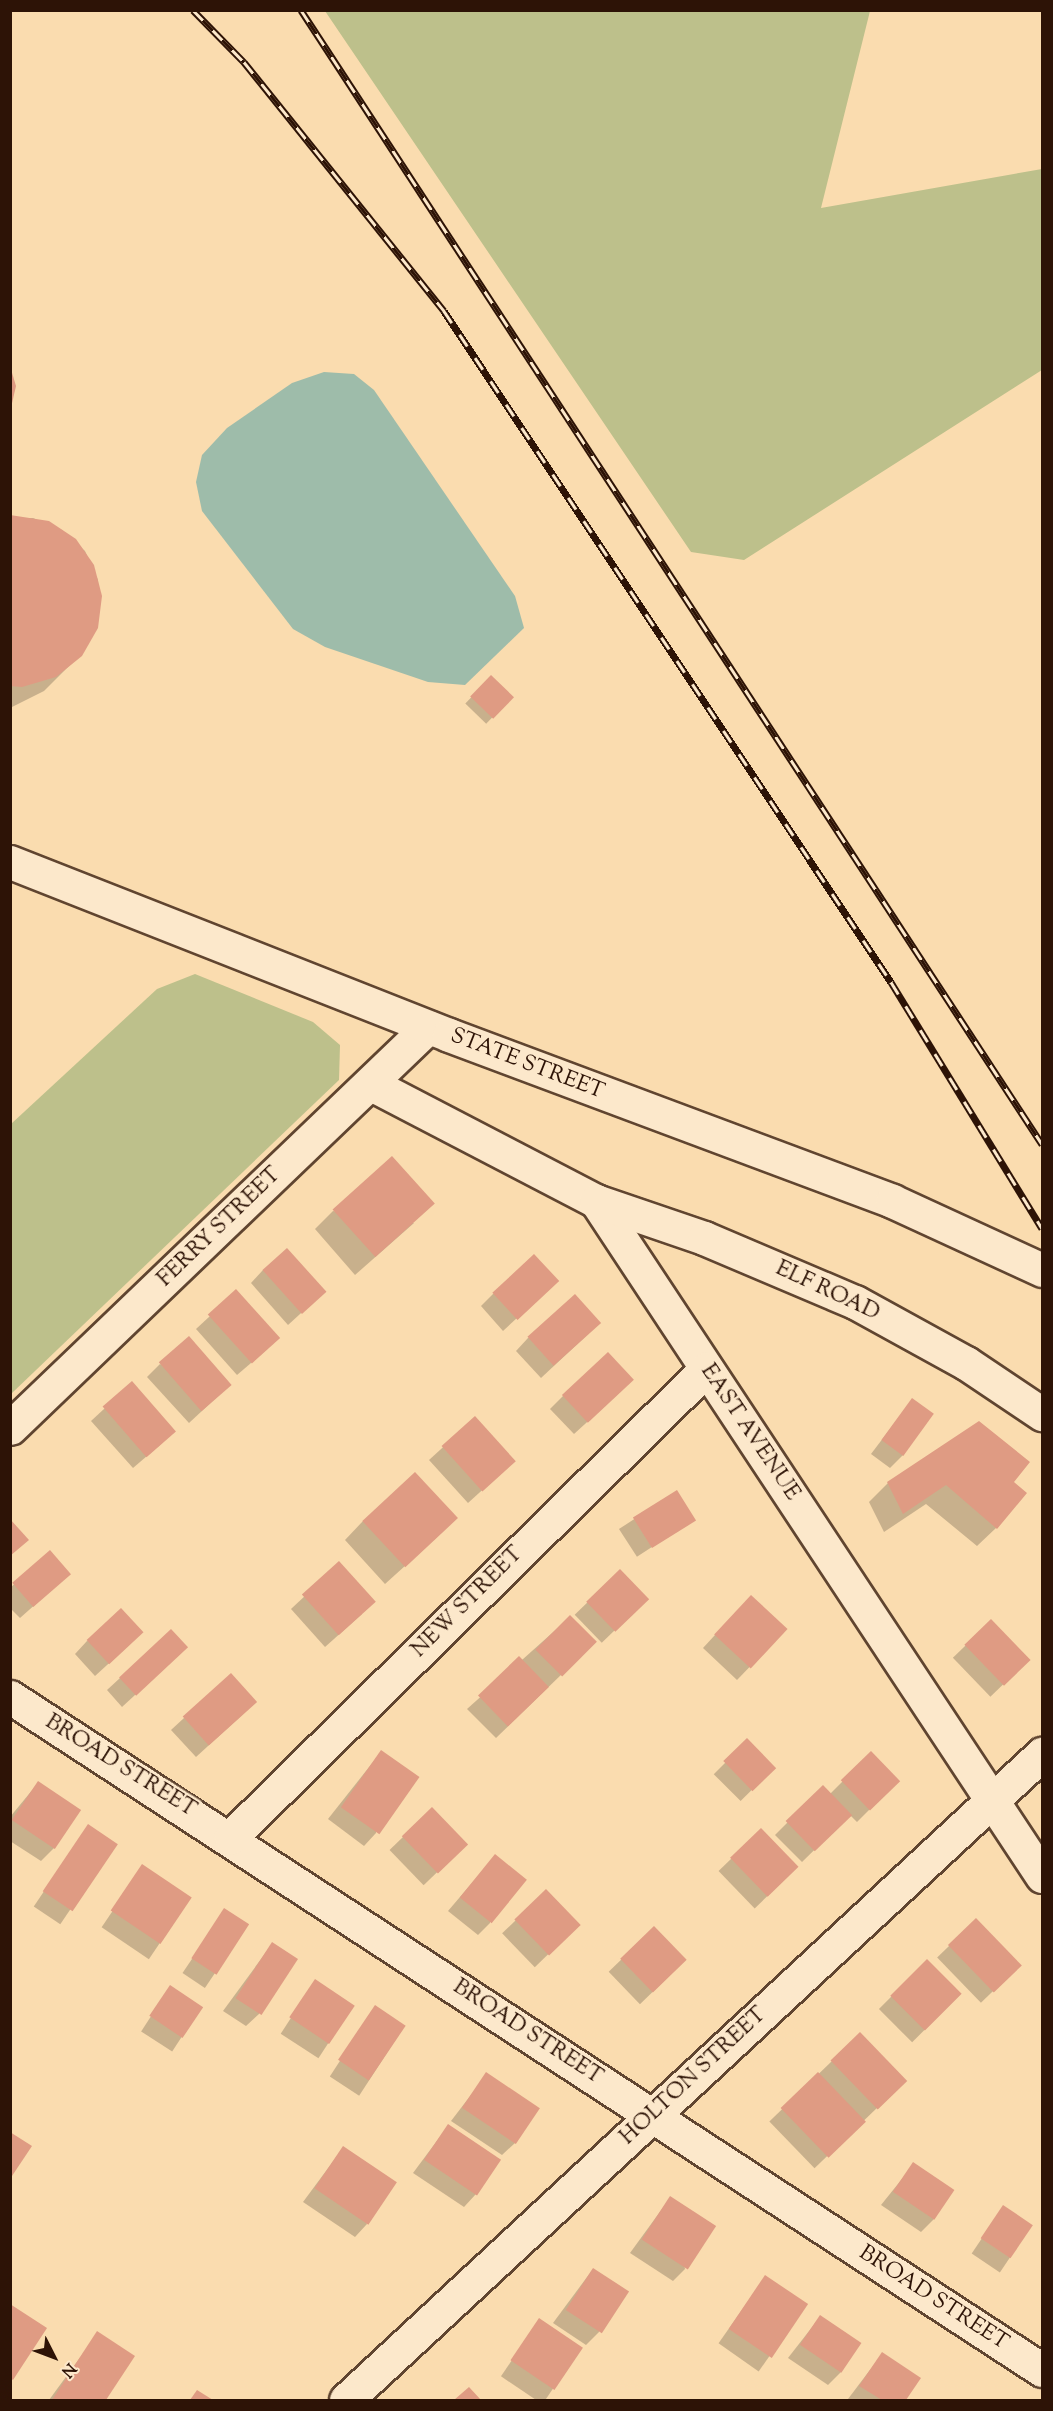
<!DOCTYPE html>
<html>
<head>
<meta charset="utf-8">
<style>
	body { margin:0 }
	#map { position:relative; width:1053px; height:2411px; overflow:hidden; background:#fadcaf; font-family:"Sorts Mill Goudy",serif }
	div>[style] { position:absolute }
	.green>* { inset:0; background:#bdc08b }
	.water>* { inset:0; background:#9ebcaa }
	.shadow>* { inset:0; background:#0003; transform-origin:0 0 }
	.building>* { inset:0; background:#df9b83; transform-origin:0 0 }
	.roads { filter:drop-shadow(2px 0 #604530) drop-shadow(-2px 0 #604530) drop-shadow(0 2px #604530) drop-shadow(0 -2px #604530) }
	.street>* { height:33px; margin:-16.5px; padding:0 16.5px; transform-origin:16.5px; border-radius:16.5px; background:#fce8cb }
	.secondary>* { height:33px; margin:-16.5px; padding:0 16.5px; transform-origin:16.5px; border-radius:16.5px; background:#fce8cb }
	.rail>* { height:7px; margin-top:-3.5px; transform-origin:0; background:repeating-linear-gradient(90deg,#fce8cb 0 14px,#2d1306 0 28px); box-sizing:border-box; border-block:2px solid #2d1306 }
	span { translate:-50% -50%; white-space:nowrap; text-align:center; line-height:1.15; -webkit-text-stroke:5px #fce8cb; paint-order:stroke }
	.street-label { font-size:22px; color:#2d1306 }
	.frame { position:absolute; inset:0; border:12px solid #2d1306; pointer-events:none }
	.north { position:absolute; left:24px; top:2327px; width:60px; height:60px; -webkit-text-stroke:4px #fce8cb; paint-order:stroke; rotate:132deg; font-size:16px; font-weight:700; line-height:24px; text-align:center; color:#2d1306 }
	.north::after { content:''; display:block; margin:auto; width:21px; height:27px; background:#2d1306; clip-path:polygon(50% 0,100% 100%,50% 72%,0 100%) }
</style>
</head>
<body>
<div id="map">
	<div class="green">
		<i style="clip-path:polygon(325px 11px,870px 11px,821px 208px,1042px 169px,1042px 370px,744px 560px,691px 552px)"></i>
		<i style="clip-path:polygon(195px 974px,313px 1022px,340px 1045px,339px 1080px,11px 1394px,11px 1124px,157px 989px)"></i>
	</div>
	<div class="water">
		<i style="clip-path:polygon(324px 372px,354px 374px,374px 390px,515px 596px,524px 628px,465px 685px,428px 682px,325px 647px,293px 629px,202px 511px,196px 482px,202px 455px,227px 428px,292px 383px)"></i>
	</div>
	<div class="shadow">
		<i style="clip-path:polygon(10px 518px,33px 518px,62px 530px,85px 551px,98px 580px,100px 611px,69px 666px,44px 691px,10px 708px)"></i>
		<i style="left:491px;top:677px;width:29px;height:37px;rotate:44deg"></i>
		<i style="clip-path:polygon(333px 1211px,414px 1223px,355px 1275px,315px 1229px)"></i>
		<i style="clip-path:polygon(263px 1270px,311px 1304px,288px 1325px,251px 1283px)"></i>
		<i style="clip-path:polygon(236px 1292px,265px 1351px,237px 1375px,196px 1329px)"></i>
		<i style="clip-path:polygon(544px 1293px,503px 1331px,481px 1306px,493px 1294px)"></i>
		<i style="clip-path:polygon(586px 1336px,541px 1378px,516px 1351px,528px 1338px)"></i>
		<i style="clip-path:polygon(160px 1364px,217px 1397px,189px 1423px,147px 1377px)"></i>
		<i style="clip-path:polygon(131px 1384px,161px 1444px,133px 1468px,91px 1421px)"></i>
		<i style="clip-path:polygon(619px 1393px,574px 1434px,550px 1409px,563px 1396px)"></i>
		<i style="clip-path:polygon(912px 1400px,903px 1455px,890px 1468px,871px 1454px)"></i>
		<i style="clip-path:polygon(475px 1418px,501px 1473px,468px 1503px,429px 1460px)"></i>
		<i style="clip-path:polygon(1012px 1482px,996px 1528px,977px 1546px,926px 1504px,884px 1532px,869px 1502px,888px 1483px)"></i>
		<i style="left:676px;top:1492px;width:33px;height:68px;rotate:57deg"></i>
		<i style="clip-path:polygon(363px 1521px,437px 1537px,385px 1584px,345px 1540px)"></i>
		<i style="clip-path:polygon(50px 1552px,56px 1586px,20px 1618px,10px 1608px,10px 1588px)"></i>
		<i style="clip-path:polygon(339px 1564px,362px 1614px,325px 1647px,291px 1609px)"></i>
		<i style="left:620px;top:1571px;width:39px;height:63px;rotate:46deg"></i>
		<i style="clip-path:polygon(738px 1610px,785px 1630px,737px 1680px,703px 1648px)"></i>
		<i style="clip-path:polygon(570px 1617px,595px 1642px,496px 1738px,467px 1709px)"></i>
		<i style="left:991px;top:1621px;width:54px;height:53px;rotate:46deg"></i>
		<i style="clip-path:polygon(87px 1641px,129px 1645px,95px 1676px,75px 1654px)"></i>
		<i style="clip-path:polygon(173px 1660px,122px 1707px,107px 1690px,120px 1678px)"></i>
		<i style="clip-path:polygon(242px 1715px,196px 1757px,171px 1730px,184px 1718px)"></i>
		<i style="left:747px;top:1741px;width:38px;height:47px;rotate:45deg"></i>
		<i style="clip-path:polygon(381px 1752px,376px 1833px,364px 1846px,328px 1819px)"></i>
		<i style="clip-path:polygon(871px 1753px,898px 1781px,857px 1822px,850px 1815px,802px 1862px,775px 1835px,823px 1787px,830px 1794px)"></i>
		<i style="clip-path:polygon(38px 1783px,54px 1848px,41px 1861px,10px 1841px,10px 1817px)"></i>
		<i style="left:432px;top:1809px;width:49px;height:59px;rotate:46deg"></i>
		<i style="left:88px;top:1826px;width:32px;height:97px;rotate:34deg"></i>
		<i style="left:761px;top:1830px;width:52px;height:59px;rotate:46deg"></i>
		<i style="clip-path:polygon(495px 1856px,490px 1923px,478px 1935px,448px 1911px)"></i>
		<i style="left:143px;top:1866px;width:57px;height:74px;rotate:34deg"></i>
		<i style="left:546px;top:1891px;width:47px;height:61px;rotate:46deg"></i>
		<i style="left:225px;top:1910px;width:27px;height:76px;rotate:34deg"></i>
		<i style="left:976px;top:1920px;width:63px;height:54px;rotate:46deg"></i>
		<i style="left:654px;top:1928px;width:45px;height:63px;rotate:46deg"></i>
		<i style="clip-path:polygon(272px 1944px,259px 2014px,246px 2026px,223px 2011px)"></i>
		<i style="left:927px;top:1961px;width:47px;height:68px;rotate:45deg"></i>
		<i style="left:315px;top:1981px;width:45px;height:63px;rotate:33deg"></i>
		<i style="left:170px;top:1987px;width:37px;height:53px;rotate:33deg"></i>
		<i style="left:375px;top:2007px;width:35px;height:83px;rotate:33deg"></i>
		<i style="left:860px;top:2034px;width:65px;height:126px;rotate:46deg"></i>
		<i style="clip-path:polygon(487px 2074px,515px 2143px,502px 2155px,451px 2121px)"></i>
		<i style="clip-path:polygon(448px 2126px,476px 2194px,464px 2207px,413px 2173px)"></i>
		<i style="clip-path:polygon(343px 2148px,367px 2224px,355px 2237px,303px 2202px)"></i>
		<i style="clip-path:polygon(914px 2164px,934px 2219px,921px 2232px,881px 2205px)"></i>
		<i style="clip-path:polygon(670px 2198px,685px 2269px,673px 2281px,630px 2253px)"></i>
		<i style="left:1003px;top:2207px;width:34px;height:56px;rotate:34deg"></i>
		<i style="clip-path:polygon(593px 2269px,599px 2332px,586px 2345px,553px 2323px)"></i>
		<i style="left:765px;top:2277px;width:49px;height:81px;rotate:35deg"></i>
		<i style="clip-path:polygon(820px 2317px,841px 2372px,828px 2385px,788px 2358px)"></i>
		<i style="left:539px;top:2320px;width:50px;height:68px;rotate:34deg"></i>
		<i style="clip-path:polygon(98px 2333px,133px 2356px,104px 2400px,49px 2400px)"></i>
		<i style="clip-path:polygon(882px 2354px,919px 2379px,905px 2400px,848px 2399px)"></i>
	</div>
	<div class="building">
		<i style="clip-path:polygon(10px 366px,16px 386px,10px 412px)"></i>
		<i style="clip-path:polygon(10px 515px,49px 521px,76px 539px,94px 565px,102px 596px,98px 628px,82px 656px,56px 677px,22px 687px,10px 686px)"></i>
		<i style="left:491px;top:675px;width:32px;height:30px;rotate:44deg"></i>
		<i style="left:392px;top:1156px;width:64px;height:80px;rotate:48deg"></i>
		<i style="left:287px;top:1248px;width:59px;height:33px;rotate:48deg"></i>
		<i style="left:534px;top:1254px;width:37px;height:57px;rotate:47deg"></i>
		<i style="left:236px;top:1289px;width:66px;height:38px;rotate:48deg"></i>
		<i style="left:575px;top:1294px;width:39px;height:64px;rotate:48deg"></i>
		<i style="left:189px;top:1336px;width:65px;height:40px;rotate:49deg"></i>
		<i style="left:608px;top:1352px;width:38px;height:63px;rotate:47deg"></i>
		<i style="left:132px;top:1381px;width:67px;height:39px;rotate:49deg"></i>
		<i style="left:912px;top:1398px;width:27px;height:52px;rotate:36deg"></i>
		<i style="left:475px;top:1416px;width:61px;height:45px;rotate:48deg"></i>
		<i style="clip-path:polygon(979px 1421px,1030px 1462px,1014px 1482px,1027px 1493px,997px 1529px,946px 1485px,903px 1514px,887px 1482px)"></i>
		<i style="left:415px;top:1472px;width:63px;height:72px;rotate:47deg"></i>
		<i style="left:677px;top:1490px;width:36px;height:52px;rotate:58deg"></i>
		<i style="clip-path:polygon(10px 1519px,29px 1540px,10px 1556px)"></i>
		<i style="left:50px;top:1550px;width:32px;height:50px;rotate:49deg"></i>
		<i style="left:339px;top:1561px;width:55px;height:50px;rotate:48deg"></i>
		<i style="left:620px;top:1569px;width:42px;height:47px;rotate:46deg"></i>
		<i style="left:751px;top:1595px;width:50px;height:54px;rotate:43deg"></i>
		<i style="left:121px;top:1608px;width:33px;height:47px;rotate:47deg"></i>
		<i style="left:570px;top:1615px;width:38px;height:49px;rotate:45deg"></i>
		<i style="left:991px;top:1619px;width:57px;height:37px;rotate:46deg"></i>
		<i style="left:171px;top:1629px;width:25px;height:71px;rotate:47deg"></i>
		<i style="left:519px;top:1656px;width:43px;height:57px;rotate:46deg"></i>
		<i style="left:231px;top:1673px;width:39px;height:65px;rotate:48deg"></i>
		<i style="left:747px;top:1738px;width:42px;height:33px;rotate:46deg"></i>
		<i style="left:381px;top:1750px;width:47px;height:70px;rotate:35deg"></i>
		<i style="left:871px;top:1751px;width:42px;height:42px;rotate:46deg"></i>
		<i style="left:38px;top:1781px;width:52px;height:47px;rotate:34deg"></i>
		<i style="left:823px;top:1785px;width:42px;height:52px;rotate:46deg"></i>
		<i style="left:432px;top:1807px;width:52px;height:42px;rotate:46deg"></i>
		<i style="left:88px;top:1824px;width:36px;height:81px;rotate:34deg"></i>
		<i style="left:761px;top:1828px;width:54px;height:43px;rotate:46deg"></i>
		<i style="left:495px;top:1854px;width:41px;height:56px;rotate:39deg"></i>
		<i style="left:142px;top:1864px;width:60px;height:56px;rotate:34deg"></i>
		<i style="left:546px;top:1889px;width:50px;height:44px;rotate:46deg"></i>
		<i style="left:224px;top:1908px;width:30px;height:60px;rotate:33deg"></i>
		<i style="left:976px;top:1918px;width:66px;height:39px;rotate:46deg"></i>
		<i style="left:654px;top:1926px;width:47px;height:47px;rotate:46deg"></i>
		<i style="left:272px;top:1942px;width:31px;height:67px;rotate:33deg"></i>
		<i style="left:927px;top:1959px;width:49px;height:52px;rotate:45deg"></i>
		<i style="left:315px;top:1979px;width:48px;height:46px;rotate:34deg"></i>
		<i style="left:170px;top:1985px;width:40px;height:37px;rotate:34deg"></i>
		<i style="left:375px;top:2005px;width:37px;height:66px;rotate:34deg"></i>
		<i style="left:860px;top:2032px;width:68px;height:41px;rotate:46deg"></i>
		<i style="left:486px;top:2072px;width:65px;height:43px;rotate:34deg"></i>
		<i style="left:818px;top:2072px;width:69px;height:52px;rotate:46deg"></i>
		<i style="left:448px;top:2124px;width:64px;height:43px;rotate:34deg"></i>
		<i style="clip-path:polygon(10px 2132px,32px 2146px,10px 2179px)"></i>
		<i style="left:343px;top:2146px;width:65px;height:51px;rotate:34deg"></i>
		<i style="left:913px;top:2162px;width:50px;height:36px;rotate:34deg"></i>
		<i style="left:670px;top:2196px;width:55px;height:52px;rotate:33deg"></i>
		<i style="left:1003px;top:2205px;width:36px;height:40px;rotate:34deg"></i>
		<i style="left:593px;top:2268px;width:43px;height:50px;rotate:33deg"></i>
		<i style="left:765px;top:2275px;width:52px;height:65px;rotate:34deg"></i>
		<i style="clip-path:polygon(10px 2304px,47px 2328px,13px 2380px,10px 2378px)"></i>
		<i style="left:820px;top:2315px;width:50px;height:36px;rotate:34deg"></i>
		<i style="left:539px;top:2318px;width:53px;height:51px;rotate:34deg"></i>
		<i style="clip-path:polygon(97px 2331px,135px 2356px,106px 2400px,52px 2400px)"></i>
		<i style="clip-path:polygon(882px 2352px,921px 2378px,906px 2400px,882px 2400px,859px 2386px)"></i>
		<i style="clip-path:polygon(469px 2387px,481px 2400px,454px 2400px)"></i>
		<i style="clip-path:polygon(197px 2390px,213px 2400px,190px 2400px)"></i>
	</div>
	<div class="roads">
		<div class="street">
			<i style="left:371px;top:1084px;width:254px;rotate:27.5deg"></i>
			<i style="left:596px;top:1201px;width:809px;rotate:56.55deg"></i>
			<i style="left:596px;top:1201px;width:114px;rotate:18.9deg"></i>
			<i style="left:704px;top:1238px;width:164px;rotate:23deg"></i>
			<i style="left:855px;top:1302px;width:127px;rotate:28.8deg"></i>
			<i style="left:966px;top:1363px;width:92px;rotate:33.9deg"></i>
			<i style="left:10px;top:1428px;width:579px;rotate:-43.81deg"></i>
			<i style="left:10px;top:1697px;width:1232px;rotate:33.11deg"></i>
			<i style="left:231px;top:1837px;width:667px;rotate:-44.57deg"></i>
			<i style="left:346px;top:2400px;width:950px;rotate:-42.87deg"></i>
		</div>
		<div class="secondary">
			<i style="left:10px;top:862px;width:472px;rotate:21.5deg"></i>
			<i style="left:449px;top:1035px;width:473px;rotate:20.5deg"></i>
			<i style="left:892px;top:1201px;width:165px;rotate:24.7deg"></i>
		</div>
	</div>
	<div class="rail">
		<i style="left:193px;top:10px;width:73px;rotate:45.6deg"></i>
		<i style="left:244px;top:62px;width:319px;rotate:51.2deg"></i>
		<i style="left:444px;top:311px;width:806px;rotate:56.33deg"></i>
		<i style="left:891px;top:982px;width:289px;rotate:58.5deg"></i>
		<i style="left:301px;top:10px;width:1355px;rotate:56.84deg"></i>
	</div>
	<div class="street-label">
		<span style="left:527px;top:1065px;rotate:21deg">STATE STREET</span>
		<span style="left:220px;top:1228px;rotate:-44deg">FERRY STREET</span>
		<span style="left:827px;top:1292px;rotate:25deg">ELF ROAD</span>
		<span style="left:749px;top:1433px;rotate:56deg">EAST AVENUE</span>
		<span style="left:468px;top:1603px;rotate:-45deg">NEW STREET</span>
		<span style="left:120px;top:1767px;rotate:32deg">BROAD STREET</span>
		<span style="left:527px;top:2033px;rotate:33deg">BROAD STREET</span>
		<span style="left:694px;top:2077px;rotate:-43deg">HOLTON STREET</span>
		<span style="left:933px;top:2299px;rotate:33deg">BROAD STREET</span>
	</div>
	<div class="frame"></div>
	<div class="north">N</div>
</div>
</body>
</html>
